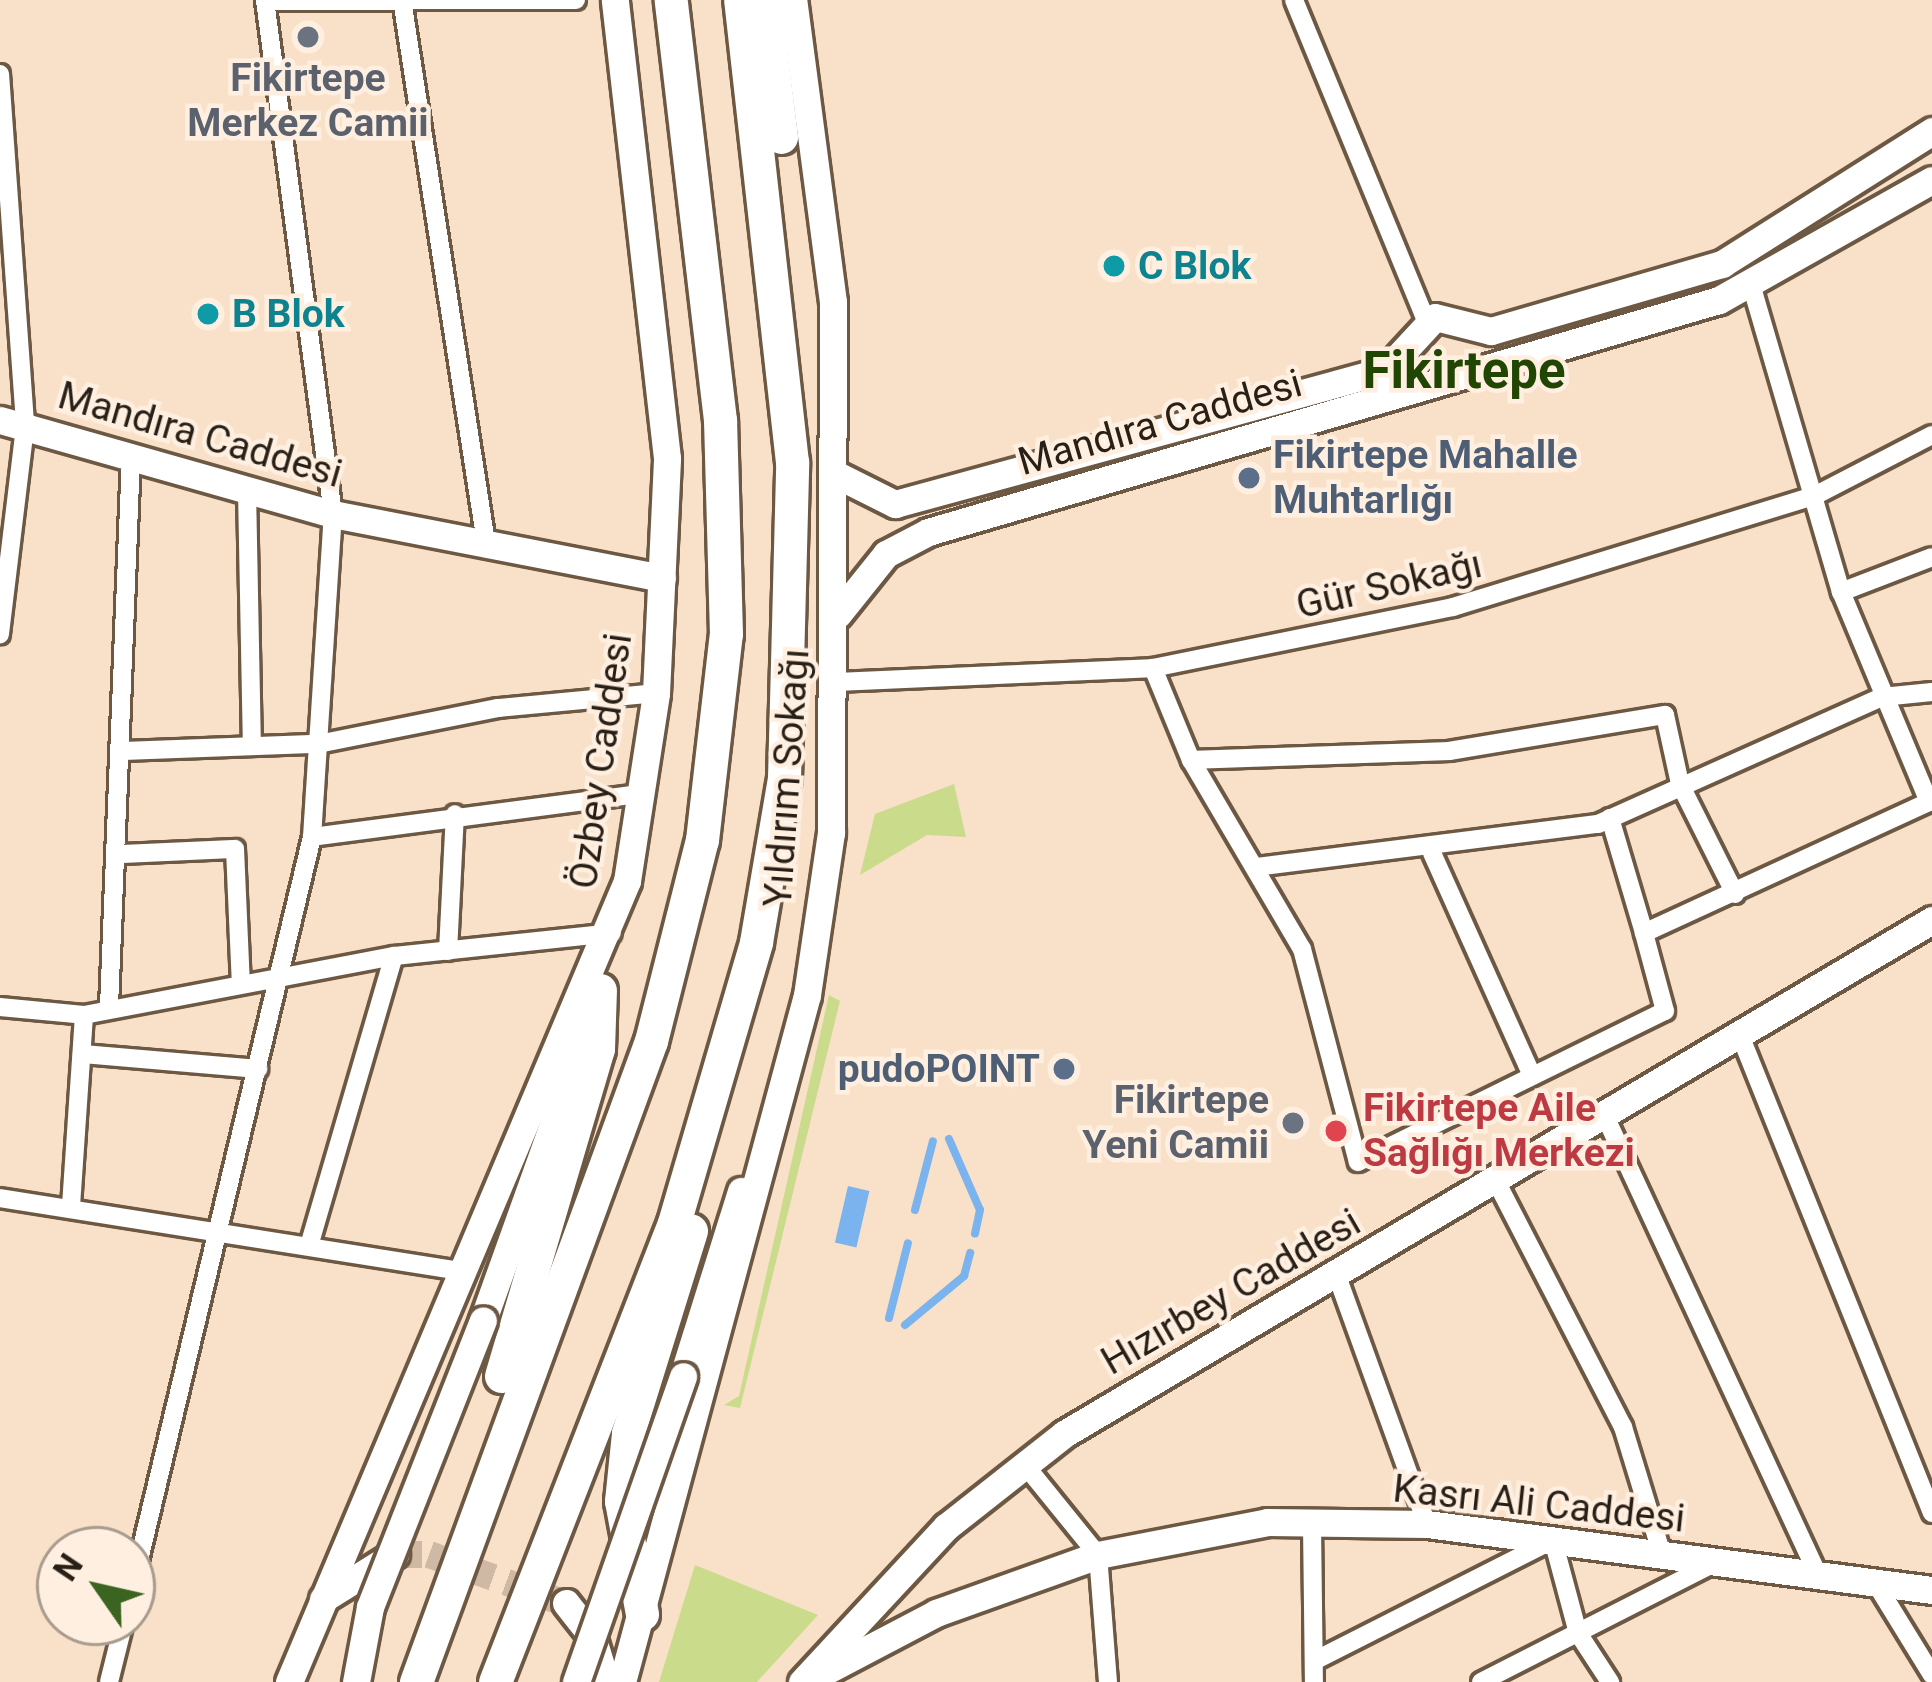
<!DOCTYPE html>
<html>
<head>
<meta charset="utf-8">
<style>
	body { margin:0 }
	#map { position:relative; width:1932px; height:1682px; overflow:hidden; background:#f9e0c8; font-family:Roboto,sans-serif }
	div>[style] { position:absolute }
	.green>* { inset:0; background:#cadb8c }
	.water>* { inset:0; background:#7bb3ee; transform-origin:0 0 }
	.stream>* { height:8px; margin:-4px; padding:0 4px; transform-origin:4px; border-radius:4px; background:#7bb3ee }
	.secondary-tunnel>* { height:27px; margin-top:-13.5px; transform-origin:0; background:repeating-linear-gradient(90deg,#cfb9a4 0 27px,transparent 0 41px) }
	.roads { filter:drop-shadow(3px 0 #6d5843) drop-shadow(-3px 0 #6d5843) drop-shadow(0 3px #6d5843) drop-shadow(0 -3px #6d5843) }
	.street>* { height:18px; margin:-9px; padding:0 9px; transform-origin:9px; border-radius:9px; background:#fff }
	.secondary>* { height:27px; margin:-13.5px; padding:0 13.5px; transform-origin:13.5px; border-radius:13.5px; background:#fff }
	.highway>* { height:33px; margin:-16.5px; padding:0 16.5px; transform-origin:16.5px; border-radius:16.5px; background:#fff }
	.bridges { filter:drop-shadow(3px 0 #6d5843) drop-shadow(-3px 0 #6d5843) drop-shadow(0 3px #6d5843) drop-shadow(0 -3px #6d5843) }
	.secondary-bridge>* { height:27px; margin:-13.5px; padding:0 13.5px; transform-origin:13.5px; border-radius:13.5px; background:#fff }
	.dots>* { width:33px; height:33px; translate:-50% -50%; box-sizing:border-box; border:6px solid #feefe0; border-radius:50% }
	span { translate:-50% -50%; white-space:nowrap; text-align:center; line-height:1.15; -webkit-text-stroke:9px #feefe0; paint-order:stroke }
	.worship-label { font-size:39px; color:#5b616d; font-weight:700 }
	.right { translate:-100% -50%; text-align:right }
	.culture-label { font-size:39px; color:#0d838f; font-weight:700 }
	.left { translate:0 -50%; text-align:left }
	.street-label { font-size:39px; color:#281f16 }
	.service-label { font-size:39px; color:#4e5e75; font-weight:700 }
	.health-label { font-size:39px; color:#be3a42; font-weight:700 }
	.district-label { font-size:51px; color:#214502; font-weight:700 }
	.north { position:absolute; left:36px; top:1526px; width:120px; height:120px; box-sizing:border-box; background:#feefe0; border:3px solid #a89c8f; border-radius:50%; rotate:304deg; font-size:33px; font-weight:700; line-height:48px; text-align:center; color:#281f16 }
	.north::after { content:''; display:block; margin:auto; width:42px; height:54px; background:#3b6420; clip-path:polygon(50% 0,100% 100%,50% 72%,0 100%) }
</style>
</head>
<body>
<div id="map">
	<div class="green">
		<i style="clip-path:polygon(954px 784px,966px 837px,927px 835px,860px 875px,875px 814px)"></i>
		<i style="clip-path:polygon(829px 995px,840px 1001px,740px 1408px,724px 1405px,739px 1396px)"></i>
		<i style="clip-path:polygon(695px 1565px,818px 1615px,757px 1682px,659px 1682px)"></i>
	</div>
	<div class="water">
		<i style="left:848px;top:1186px;width:22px;height:58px;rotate:13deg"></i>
	</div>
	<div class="stream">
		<i style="left:949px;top:1139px;width:77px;rotate:66.4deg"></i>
		<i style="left:980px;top:1210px;width:24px;rotate:102deg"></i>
		<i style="left:915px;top:1210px;width:71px;rotate:-75.4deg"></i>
		<i style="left:889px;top:1318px;width:77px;rotate:-75.8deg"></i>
		<i style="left:905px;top:1325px;width:77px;rotate:-39.7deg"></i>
		<i style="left:964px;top:1276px;width:24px;rotate:-75deg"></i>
	</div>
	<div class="secondary-tunnel">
		<i style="left:395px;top:1554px;width:34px"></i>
		<i style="left:429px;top:1554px;width:145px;rotate:19.7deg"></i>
	</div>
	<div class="roads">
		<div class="street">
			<i style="left:1294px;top:0;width:346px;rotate:67.6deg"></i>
			<i style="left:265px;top:1px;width:311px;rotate:-0.2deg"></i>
			<i style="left:403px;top:6px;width:549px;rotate:81.21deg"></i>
			<i style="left:0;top:74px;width:354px;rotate:85.9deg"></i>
			<i style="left:25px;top:427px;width:209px;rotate:96.9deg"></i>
			<i style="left:247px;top:490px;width:256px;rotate:88.9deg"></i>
			<i style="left:1841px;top:592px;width:97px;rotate:-21deg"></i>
			<i style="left:1153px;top:668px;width:100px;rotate:67.6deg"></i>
			<i style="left:1191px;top:760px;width:219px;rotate:59.6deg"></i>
			<i style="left:1302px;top:949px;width:220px;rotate:75.3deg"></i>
			<i style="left:1358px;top:1162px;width:342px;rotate:-26.2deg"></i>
			<i style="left:1665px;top:1011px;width:81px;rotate:-105.1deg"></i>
			<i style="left:1644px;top:933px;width:314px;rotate:-24.7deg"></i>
			<i style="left:1929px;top:802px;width:228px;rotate:-112.7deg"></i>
			<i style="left:1841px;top:592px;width:318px;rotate:-106.3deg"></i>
			<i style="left:834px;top:682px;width:319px;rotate:-2.5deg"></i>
			<i style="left:1153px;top:668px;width:306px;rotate:-11.5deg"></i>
			<i style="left:1453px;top:607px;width:378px;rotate:-17.1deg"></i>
			<i style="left:1814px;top:496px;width:133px;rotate:-27.3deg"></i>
			<i style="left:123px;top:751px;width:195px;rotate:-2.1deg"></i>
			<i style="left:318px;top:744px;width:184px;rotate:-11.3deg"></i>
			<i style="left:498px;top:708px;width:159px;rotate:-5.4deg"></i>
			<i style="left:1191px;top:760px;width:258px;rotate:-2deg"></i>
			<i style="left:1449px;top:751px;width:219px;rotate:-9.5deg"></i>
			<i style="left:1665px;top:715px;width:71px;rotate:77.7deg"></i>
			<i style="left:1680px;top:784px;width:123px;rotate:63.4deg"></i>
			<i style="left:1610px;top:818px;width:120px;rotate:73.5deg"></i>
			<i style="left:312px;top:837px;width:335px;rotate:-7.5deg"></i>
			<i style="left:1432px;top:853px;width:239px;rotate:65.8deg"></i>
			<i style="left:120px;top:854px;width:115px;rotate:-2.5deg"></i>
			<i style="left:235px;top:849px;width:135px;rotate:87.5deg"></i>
			<i style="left:1256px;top:867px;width:345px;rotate:-7.2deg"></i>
			<i style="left:1598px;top:824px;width:311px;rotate:-24.1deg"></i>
			<i style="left:1882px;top:697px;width:50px;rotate:-5.7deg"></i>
			<i style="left:448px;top:951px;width:137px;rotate:-87.1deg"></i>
			<i style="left:0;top:1007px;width:84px;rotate:5.4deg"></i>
			<i style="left:84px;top:1015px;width:316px;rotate:-10.8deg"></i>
			<i style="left:394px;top:956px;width:219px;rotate:-6deg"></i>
			<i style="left:109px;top:1007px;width:550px;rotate:-87.71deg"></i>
			<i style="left:1740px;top:1035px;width:515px;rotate:68.12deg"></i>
			<i style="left:83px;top:1054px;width:176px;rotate:4.9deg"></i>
			<i style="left:1605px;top:1116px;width:499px;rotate:65.1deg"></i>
			<i style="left:1496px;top:1181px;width:277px;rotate:62.7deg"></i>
			<i style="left:1623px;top:1427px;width:137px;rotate:73deg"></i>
			<i style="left:0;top:1198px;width:469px;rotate:9deg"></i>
			<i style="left:71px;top:1206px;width:191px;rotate:-86.1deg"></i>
			<i style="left:309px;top:1246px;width:302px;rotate:-73.7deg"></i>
			<i style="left:1337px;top:1276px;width:264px;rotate:70.1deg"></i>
			<i style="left:1025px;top:1465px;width:116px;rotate:51deg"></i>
			<i style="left:1098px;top:1555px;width:127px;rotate:85.5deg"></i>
			<i style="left:1312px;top:1524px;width:158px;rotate:89.3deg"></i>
			<i style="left:1873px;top:1579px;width:113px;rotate:58.4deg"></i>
			<i style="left:132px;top:1589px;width:773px;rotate:-76.54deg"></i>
			<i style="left:312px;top:837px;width:324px;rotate:-86.3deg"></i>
			<i style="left:333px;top:514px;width:518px;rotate:-97.54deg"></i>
			<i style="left:1316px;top:1660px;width:266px;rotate:-26.9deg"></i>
			<i style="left:1553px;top:1540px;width:96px;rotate:75deg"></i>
			<i style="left:1578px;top:1633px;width:59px;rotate:56.9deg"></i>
			<i style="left:109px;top:1682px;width:62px;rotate:-76deg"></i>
			<i style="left:1481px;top:1682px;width:263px;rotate:-27deg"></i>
		</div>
		<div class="secondary">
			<i style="left:0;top:420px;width:346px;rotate:15.8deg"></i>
			<i style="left:333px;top:514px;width:335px;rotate:11deg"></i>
			<i style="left:839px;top:476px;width:63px;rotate:26.6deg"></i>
			<i style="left:895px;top:504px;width:509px;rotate:-15.26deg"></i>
			<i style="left:1386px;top:370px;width:72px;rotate:-47.2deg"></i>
			<i style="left:1435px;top:317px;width:58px;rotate:14deg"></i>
			<i style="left:1491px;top:331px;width:241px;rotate:-16.2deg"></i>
			<i style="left:1722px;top:264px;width:249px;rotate:-32.3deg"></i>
			<i style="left:838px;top:614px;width:77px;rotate:-51.3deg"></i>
			<i style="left:886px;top:554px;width:47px;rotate:-27.6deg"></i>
			<i style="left:928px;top:532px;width:824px;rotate:-16.35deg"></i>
			<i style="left:1719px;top:300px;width:244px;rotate:-29.4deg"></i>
			<i style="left:483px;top:1320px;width:327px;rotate:-70.3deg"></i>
			<i style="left:683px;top:1376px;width:194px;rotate:-72.6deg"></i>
			<i style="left:323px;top:1599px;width:85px;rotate:-32deg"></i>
			<i style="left:566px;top:1603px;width:42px;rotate:51.8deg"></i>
			<i style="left:592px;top:1636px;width:48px;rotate:73.1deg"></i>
			<i style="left:820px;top:1674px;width:131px;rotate:-27.7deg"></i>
			<i style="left:936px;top:1613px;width:172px;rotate:-19.7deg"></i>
			<i style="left:1098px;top:1555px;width:172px;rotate:-11deg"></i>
			<i style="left:1267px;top:1522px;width:160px;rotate:0.7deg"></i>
			<i style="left:1427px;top:1524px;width:509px;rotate:7.45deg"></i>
			<i style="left:289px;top:1682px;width:869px;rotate:-67.12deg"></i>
			<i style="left:627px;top:881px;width:190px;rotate:-81.2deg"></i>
			<i style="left:656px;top:693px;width:235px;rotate:-87.3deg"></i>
			<i style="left:667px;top:458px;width:461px;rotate:-96.5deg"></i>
			<i style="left:622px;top:1682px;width:711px;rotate:-74.93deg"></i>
			<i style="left:807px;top:995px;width:164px;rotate:-81.6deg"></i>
			<i style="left:831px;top:833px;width:531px;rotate:-89.78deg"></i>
			<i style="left:833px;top:302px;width:305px;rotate:-97.5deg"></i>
			<i style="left:802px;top:1682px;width:212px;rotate:-47.1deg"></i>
			<i style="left:946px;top:1527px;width:150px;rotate:-38.2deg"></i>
			<i style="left:1064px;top:1434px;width:1009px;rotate:-30.63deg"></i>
		</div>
		<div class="highway">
			<i style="left:764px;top:0;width:138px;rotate:82.9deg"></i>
			<i style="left:501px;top:1376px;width:341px;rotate:-73.5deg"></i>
			<i style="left:598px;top:1049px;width:59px;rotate:-88.1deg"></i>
			<i style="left:642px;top:1614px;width:115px;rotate:-100.5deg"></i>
			<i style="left:621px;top:1501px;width:68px;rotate:-84.1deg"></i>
			<i style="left:628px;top:1433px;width:212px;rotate:-72.7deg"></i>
			<i style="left:416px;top:1682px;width:683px;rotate:-69.87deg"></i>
			<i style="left:651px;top:1041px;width:207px;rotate:-75.8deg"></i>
			<i style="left:702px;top:840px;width:207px;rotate:-83.4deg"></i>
			<i style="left:726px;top:634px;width:214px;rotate:-91.6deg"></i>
			<i style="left:720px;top:420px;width:423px;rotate:-96.7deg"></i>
			<i style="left:495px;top:1682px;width:493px;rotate:-68.7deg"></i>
			<i style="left:674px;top:1223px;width:293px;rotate:-73.7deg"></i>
			<i style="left:756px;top:942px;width:166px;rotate:-80.3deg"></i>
			<i style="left:784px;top:778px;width:316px;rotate:-88.5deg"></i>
			<i style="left:792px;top:462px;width:465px;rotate:-96.4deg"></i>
		</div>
	</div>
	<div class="bridges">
		<div class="secondary-bridge">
			<i style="left:356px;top:1682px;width:76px;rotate:-79.4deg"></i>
			<i style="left:370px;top:1607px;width:308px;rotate:-68.5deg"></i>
			<i style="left:576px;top:1682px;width:324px;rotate:-70.7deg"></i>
		</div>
	</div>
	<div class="dots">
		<i style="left:308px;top:37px;background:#6b7280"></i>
		<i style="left:1114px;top:266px;background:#0f9aa8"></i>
		<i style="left:208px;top:314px;background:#0f9aa8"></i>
		<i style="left:1249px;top:478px;background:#5c6f8a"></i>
		<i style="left:1064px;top:1069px;background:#5c6f8a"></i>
		<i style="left:1293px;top:1123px;background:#6b7280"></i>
		<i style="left:1336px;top:1131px;background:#e0444e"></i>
	</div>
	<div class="worship-label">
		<span style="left:308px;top:101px">Fikirtepe<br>Merkez Camii</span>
		<span class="right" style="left:1269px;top:1123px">Fikirtepe<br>Yeni Camii</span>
	</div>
	<div class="culture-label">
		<span class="left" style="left:1138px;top:266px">C Blok</span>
		<span class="left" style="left:232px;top:314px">B Blok</span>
	</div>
	<div class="street-label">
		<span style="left:1160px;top:423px;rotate:-16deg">Mandıra Caddesi</span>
		<span style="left:200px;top:435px;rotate:16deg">Mandıra Caddesi</span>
		<span style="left:1389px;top:585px;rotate:-13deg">Gür Sokağı</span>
		<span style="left:601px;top:761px;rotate:-82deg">Özbey Caddesi</span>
		<span style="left:787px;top:778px;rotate:-86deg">Yıldırım Sokağı</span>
		<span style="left:1231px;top:1292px;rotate:-30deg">Hızırbey Caddesi</span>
		<span style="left:1539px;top:1504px;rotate:6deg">Kasrı Ali Caddesi</span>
	</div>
	<div class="service-label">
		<span class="left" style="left:1273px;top:478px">Fikirtepe Mahalle<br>Muhtarlığı</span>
		<span class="right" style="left:1040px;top:1069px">pudoPOINT</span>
	</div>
	<div class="health-label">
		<span class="left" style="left:1363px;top:1131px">Fikirtepe Aile<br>Sağlığı Merkezi</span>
	</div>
	<div class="district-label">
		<span style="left:1464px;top:371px">Fikirtepe</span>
	</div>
	<div class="north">N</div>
</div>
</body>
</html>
